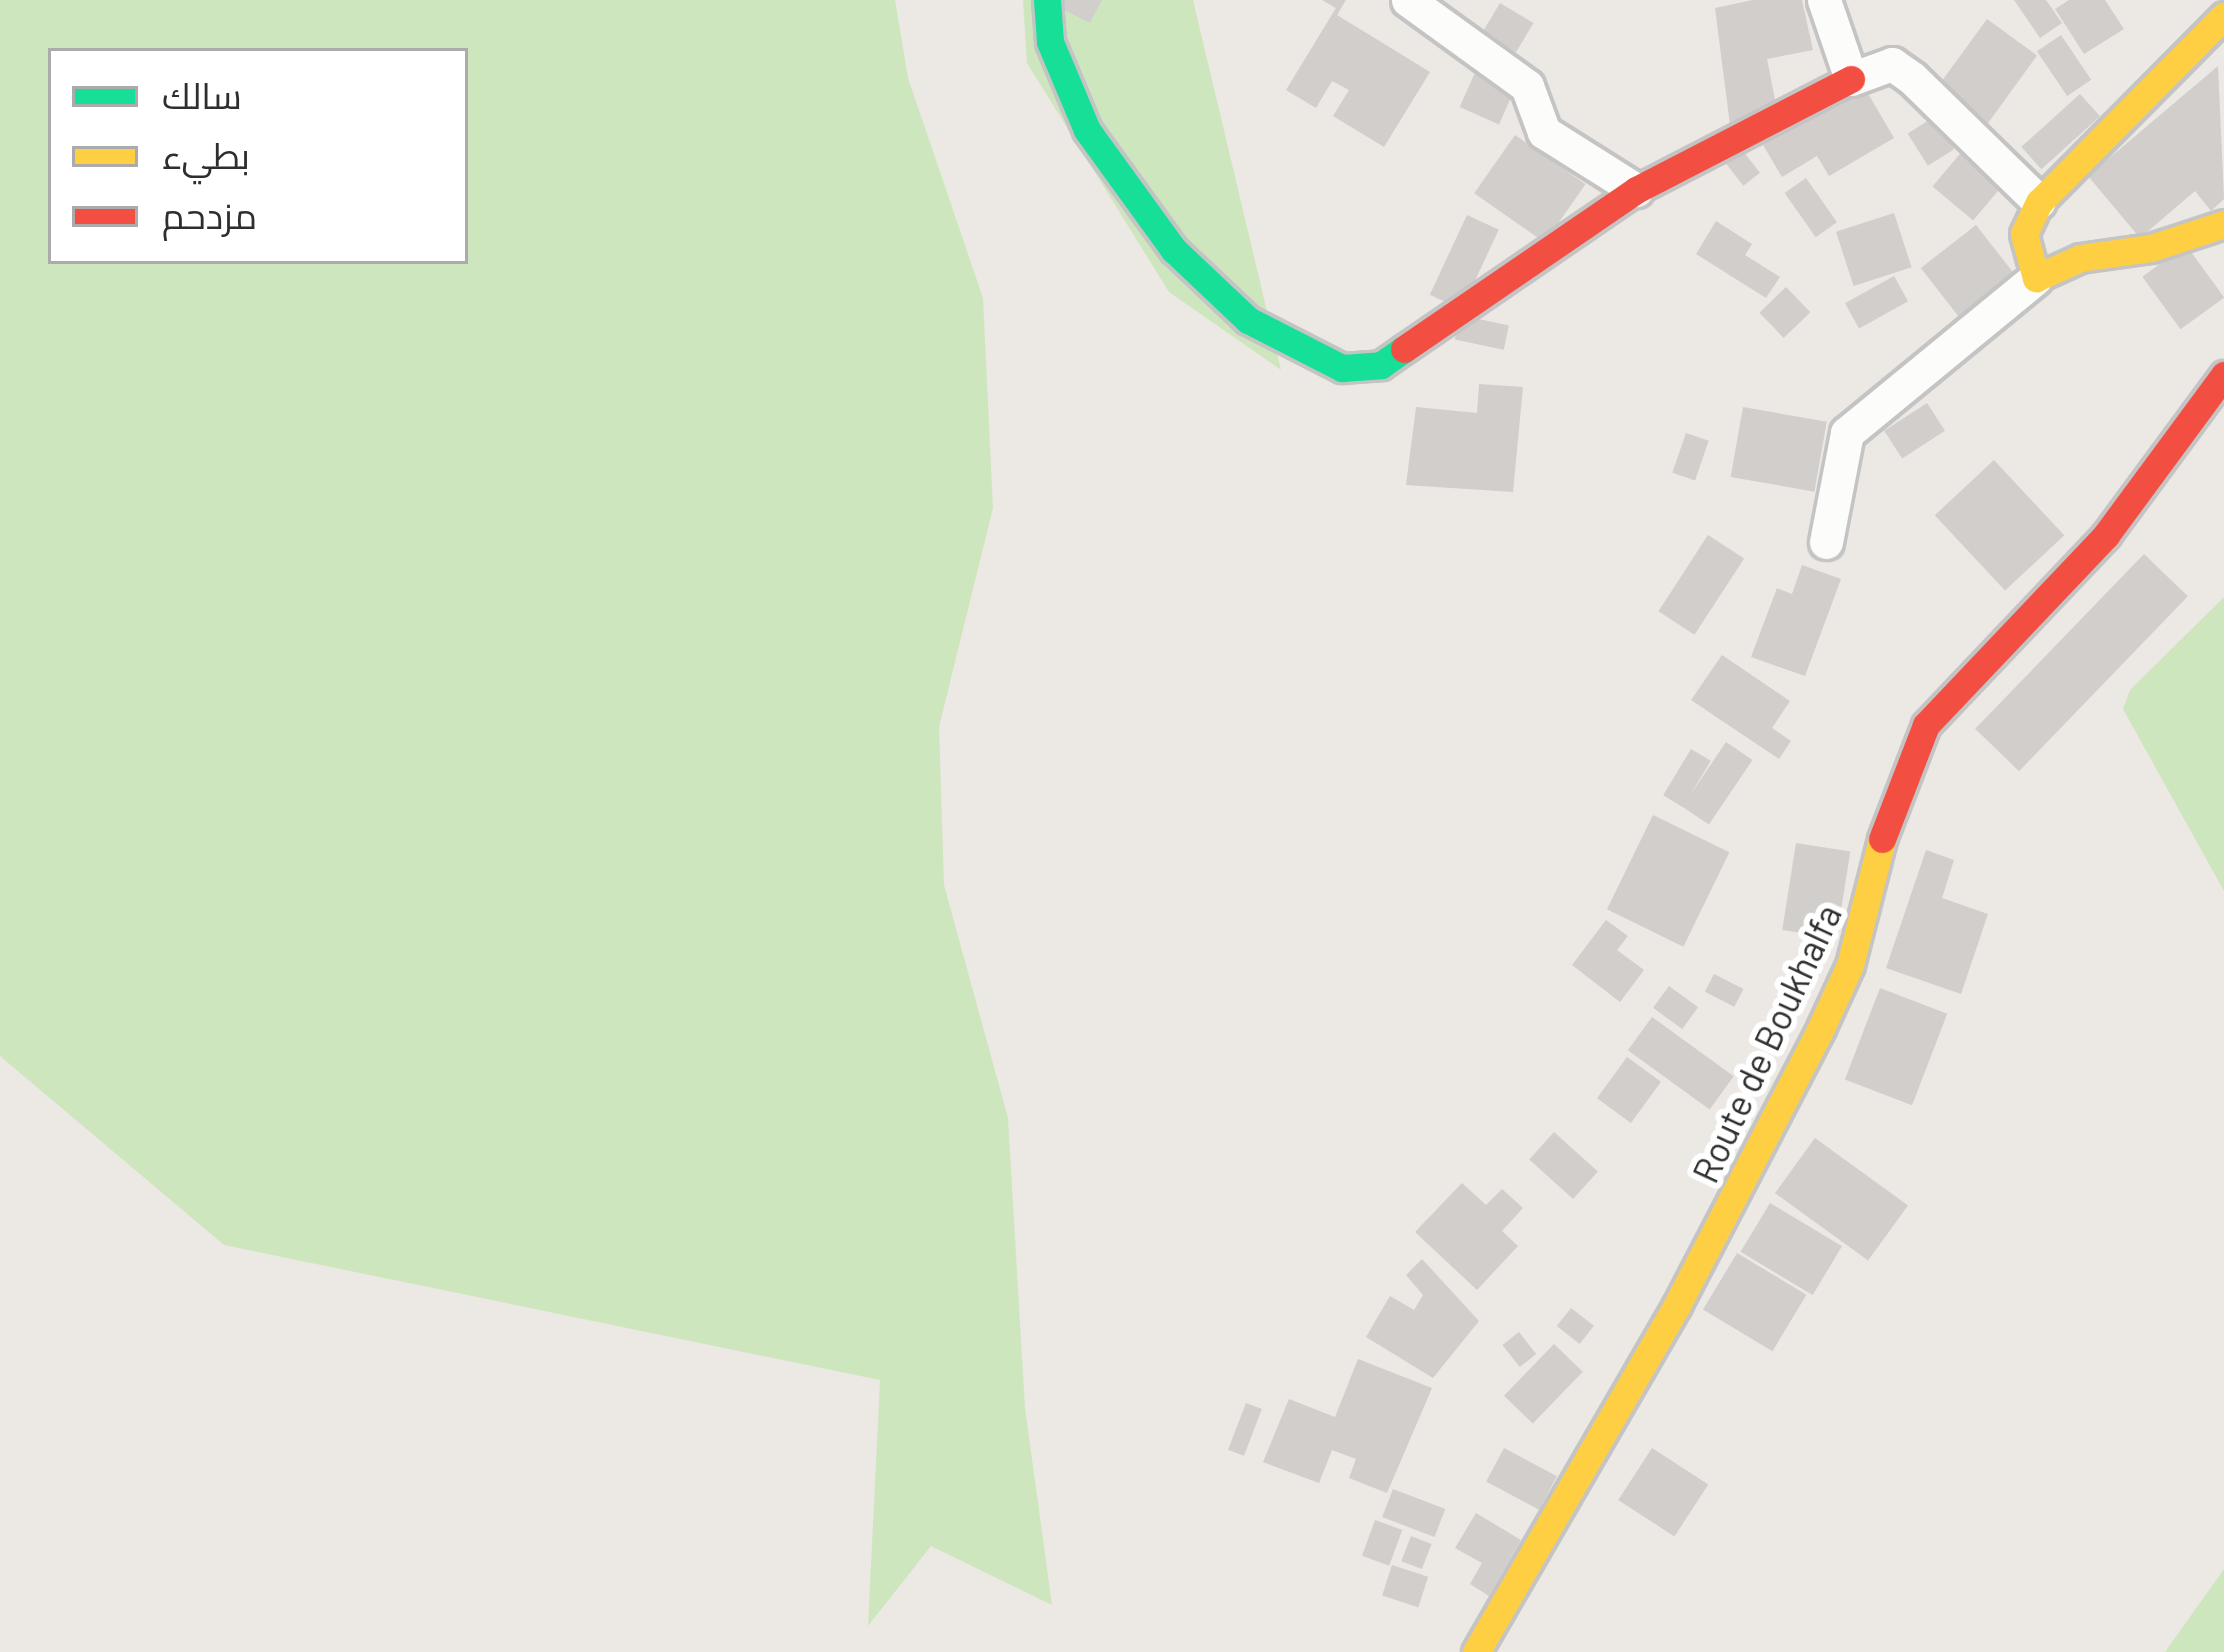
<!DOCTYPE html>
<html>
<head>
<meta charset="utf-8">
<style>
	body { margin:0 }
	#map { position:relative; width:2224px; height:1652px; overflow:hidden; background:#ece8e4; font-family:Barlow,Cairo,sans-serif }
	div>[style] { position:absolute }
	.green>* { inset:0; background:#cee6be }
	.building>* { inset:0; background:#d1cecb; transform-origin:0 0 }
	.roads { filter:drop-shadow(3px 0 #c5c4c5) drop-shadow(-3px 0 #c5c4c5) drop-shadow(0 3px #c5c4c5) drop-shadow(0 -3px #c5c4c5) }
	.street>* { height:33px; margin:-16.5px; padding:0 16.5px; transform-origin:16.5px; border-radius:16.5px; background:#fcfcfb }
	.fast>* { height:27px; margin:-13.5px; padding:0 13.5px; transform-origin:13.5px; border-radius:13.5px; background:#16e098 }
	.slow>* { height:27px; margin:-13.5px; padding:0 13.5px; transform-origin:13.5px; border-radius:13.5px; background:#ffcf43 }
	.jam>* { height:27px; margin:-13.5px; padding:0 13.5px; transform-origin:13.5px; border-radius:13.5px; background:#f24e42 }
	span { translate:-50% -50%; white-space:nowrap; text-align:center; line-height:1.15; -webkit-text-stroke:12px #fff; paint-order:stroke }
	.street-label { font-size:36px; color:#2e2e2e }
	.legend { position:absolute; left:48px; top:48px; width:420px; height:216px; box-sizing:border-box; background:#fff; border:3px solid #ababab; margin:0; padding:15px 21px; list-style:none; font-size:36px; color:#2e2e2e }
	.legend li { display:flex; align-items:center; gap:24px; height:60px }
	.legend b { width:60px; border:3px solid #ababab }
</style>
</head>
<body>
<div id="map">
	<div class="green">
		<i style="clip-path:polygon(evenodd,0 0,895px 0,908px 78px,983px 298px,993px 508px,939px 727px,944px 885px,1008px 1118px,1025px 1408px,1052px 1605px,931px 1546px,868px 1626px,880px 1380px,224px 1245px,0 1056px,0 0,51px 51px,465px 51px,465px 261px,51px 261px,51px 51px)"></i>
		<i style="clip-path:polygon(1193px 0,1281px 370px,1169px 292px,1027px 63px,1023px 0)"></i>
		<i style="clip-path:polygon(2224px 597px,2224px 891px,2123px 709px,2130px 690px)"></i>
		<i style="clip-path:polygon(2224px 1569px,2224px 1652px,2165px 1652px)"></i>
	</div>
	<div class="building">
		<i style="clip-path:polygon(1060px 0,1102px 0,1090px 23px,1056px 6px)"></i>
		<i style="clip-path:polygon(1322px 0,1346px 0,1337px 15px,1430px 72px,1384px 147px,1333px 116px,1349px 90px,1332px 81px,1316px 108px,1286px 90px,1336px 8px)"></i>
		<i style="clip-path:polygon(1753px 0,1802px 0,1813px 50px,1767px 59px,1778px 115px,1730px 125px,1715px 8px)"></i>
		<i style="clip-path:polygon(2014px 0,2046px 0,2062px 23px,2040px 38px)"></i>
		<i style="clip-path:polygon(2069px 0,2105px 0,2124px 29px,2084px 54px,2055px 9px)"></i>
		<i style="left:1500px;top:3px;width:39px;height:34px;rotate:31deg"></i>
		<i style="left:1987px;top:19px;width:62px;height:90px;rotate:36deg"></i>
		<i style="left:2061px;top:35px;width:54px;height:29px;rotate:56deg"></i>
		<i style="left:1478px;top:66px;width:43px;height:45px;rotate:24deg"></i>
		<i style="clip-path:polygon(2218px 66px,2224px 199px,2211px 211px,2195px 191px,2140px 238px,2088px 176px)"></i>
		<i style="clip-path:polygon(1863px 85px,1894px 138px,1829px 176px,1817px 156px,1782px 177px,1763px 145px)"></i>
		<i style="left:2080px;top:94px;width:30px;height:79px;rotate:48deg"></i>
		<i style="left:1934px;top:117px;width:38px;height:31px;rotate:58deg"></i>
		<i style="left:1515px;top:135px;width:86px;height:71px;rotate:35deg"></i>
		<i style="left:1739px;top:146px;width:34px;height:21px;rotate:52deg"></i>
		<i style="left:1964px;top:149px;width:53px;height:49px;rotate:40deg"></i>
		<i style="left:1806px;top:178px;width:54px;height:26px;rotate:55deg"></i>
		<i style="left:1894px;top:213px;width:57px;height:61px;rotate:72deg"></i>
		<i style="left:1467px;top:215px;width:35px;height:88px;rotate:25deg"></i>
		<i style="clip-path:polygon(1716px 221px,1752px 244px,1745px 255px,1780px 277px,1766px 298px,1696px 254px)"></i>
		<i style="left:1976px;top:225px;width:68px;height:70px;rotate:52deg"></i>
		<i style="left:2186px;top:245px;width:65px;height:54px;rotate:54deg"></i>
		<i style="left:1894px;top:276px;width:29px;height:56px;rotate:61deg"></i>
		<i style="left:1786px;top:287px;width:35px;height:37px;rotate:46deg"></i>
		<i style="left:1460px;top:315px;width:50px;height:25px;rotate:12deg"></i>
		<i style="clip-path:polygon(1479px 384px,1523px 387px,1513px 492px,1406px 485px,1416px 407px,1477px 413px)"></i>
		<i style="left:1927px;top:403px;width:33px;height:51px;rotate:57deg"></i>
		<i style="left:1743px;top:407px;width:85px;height:71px;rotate:10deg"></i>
		<i style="left:1686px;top:433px;width:24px;height:42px;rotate:19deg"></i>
		<i style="left:1994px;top:460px;width:103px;height:81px;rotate:47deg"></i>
		<i style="left:1708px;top:535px;width:43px;height:91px;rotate:33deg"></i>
		<i style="left:2144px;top:554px;width:61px;height:243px;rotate:44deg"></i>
		<i style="clip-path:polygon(1802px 565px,1841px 579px,1805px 676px,1751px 657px,1777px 588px,1792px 594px)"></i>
		<i style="clip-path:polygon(1722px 655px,1790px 701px,1772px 728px,1791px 741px,1779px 759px,1691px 700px)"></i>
		<i style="left:1726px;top:742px;width:32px;height:78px;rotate:34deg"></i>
		<i style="left:1691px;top:749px;width:23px;height:54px;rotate:31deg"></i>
		<i style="left:1653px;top:815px;width:85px;height:105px;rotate:26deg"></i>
		<i style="left:1796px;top:843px;width:55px;height:88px;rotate:9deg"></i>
		<i style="clip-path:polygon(1926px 850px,1954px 860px,1942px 898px,1988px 914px,1961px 994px,1886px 968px)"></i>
		<i style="clip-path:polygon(1606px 920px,1628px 936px,1617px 950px,1644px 970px,1620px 1002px,1572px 965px)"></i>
		<i style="left:1714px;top:974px;width:33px;height:20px;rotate:27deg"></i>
		<i style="left:1669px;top:986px;width:36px;height:27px;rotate:36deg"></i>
		<i style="left:1880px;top:988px;width:72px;height:98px;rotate:21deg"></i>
		<i style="left:1652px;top:1017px;width:101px;height:41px;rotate:36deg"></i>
		<i style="left:1627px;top:1057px;width:42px;height:51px;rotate:36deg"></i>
		<i style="left:1554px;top:1132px;width:59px;height:37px;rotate:42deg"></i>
		<i style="left:1815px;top:1138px;width:115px;height:68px;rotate:36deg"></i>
		<i style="clip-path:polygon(1462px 1183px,1486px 1205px,1502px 1189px,1523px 1208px,1502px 1231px,1518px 1246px,1477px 1290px,1415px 1232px)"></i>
		<i style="left:1770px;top:1203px;width:84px;height:57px;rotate:31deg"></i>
		<i style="left:1737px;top:1253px;width:81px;height:66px;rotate:31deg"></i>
		<i style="clip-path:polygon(1422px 1259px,1479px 1321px,1433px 1378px,1366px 1337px,1390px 1296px,1414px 1310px,1423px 1295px,1406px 1275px)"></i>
		<i style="left:1571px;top:1308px;width:29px;height:23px;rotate:38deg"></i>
		<i style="left:1519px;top:1332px;width:28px;height:21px;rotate:52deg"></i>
		<i style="left:1554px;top:1344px;width:40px;height:72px;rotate:44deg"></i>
		<i style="clip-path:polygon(1358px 1359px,1432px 1388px,1387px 1493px,1349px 1478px,1356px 1459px,1332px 1450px,1319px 1483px,1263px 1462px,1289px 1399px,1335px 1417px)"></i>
		<i style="left:1246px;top:1403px;width:17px;height:50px;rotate:21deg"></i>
		<i style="left:1504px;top:1448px;width:60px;height:38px;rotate:28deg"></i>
		<i style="left:1652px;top:1448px;width:67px;height:62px;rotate:33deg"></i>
		<i style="left:1393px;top:1489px;width:56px;height:30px;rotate:21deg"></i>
		<i style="clip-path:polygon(1476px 1513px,1521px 1540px,1489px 1596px,1470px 1584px,1482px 1563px,1455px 1548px)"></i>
		<i style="left:1375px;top:1520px;width:29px;height:38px;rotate:20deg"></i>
		<i style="left:1411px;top:1536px;width:22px;height:27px;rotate:21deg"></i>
		<i style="left:1392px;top:1565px;width:38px;height:32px;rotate:18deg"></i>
	</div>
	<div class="roads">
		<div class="street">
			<i style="left:1408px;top:0;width:147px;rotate:35.9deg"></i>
			<i style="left:1527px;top:86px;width:49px;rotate:69.7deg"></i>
			<i style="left:1544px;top:132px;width:109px;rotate:32.2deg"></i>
			<i style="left:1824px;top:0;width:83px;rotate:71.1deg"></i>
			<i style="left:1851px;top:79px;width:44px;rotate:-20.1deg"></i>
			<i style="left:1892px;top:64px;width:24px;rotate:35deg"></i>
			<i style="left:1912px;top:78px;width:177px;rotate:44.3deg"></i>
			<i style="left:1826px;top:542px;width:111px;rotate:-79.1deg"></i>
			<i style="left:1847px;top:433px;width:244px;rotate:-39.4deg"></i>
		</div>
		<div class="fast">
			<i style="left:1047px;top:0;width:42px;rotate:85.9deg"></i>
			<i style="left:1050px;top:42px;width:95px;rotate:67.2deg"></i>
			<i style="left:1087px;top:130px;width:148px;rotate:54.1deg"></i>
			<i style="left:1174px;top:250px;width:102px;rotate:43.4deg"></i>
			<i style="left:1248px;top:320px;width:106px;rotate:27.1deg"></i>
			<i style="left:1342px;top:368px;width:39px;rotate:-4deg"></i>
			<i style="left:1381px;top:365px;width:28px;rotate:-35deg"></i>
		</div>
		<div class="slow">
			<i style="left:2224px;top:16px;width:262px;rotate:134.8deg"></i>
			<i style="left:2039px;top:202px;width:35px;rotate:115deg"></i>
			<i style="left:2024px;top:234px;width:46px;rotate:74.7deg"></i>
			<i style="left:2036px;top:278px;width:48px;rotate:-24.4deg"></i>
			<i style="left:2080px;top:258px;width:72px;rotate:-8deg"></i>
			<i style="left:2151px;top:248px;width:77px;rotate:-18.2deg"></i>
			<i style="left:1476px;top:1652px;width:401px;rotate:-59.9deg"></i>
			<i style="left:1677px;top:1305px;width:312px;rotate:-62.5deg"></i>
			<i style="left:1821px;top:1028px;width:69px;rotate:-65.3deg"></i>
			<i style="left:1850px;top:965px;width:130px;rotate:-75.7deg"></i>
		</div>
		<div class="jam">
			<i style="left:1404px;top:349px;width:281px;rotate:-34.4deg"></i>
			<i style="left:1636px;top:190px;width:242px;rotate:-27.3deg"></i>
			<i style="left:1882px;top:839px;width:122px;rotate:-68.9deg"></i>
			<i style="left:1926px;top:725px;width:262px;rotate:-46.5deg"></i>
			<i style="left:2106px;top:535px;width:199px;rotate:-53.6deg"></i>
		</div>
	</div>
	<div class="street-label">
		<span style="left:1766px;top:1043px;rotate:-65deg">Route de Boukhalfa</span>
	</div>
	<ul class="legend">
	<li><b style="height:15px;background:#16e098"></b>سالك</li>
	<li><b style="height:15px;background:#ffcf43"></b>بطيء</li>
	<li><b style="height:15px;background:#f24e42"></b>مزدحم</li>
	</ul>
</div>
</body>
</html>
